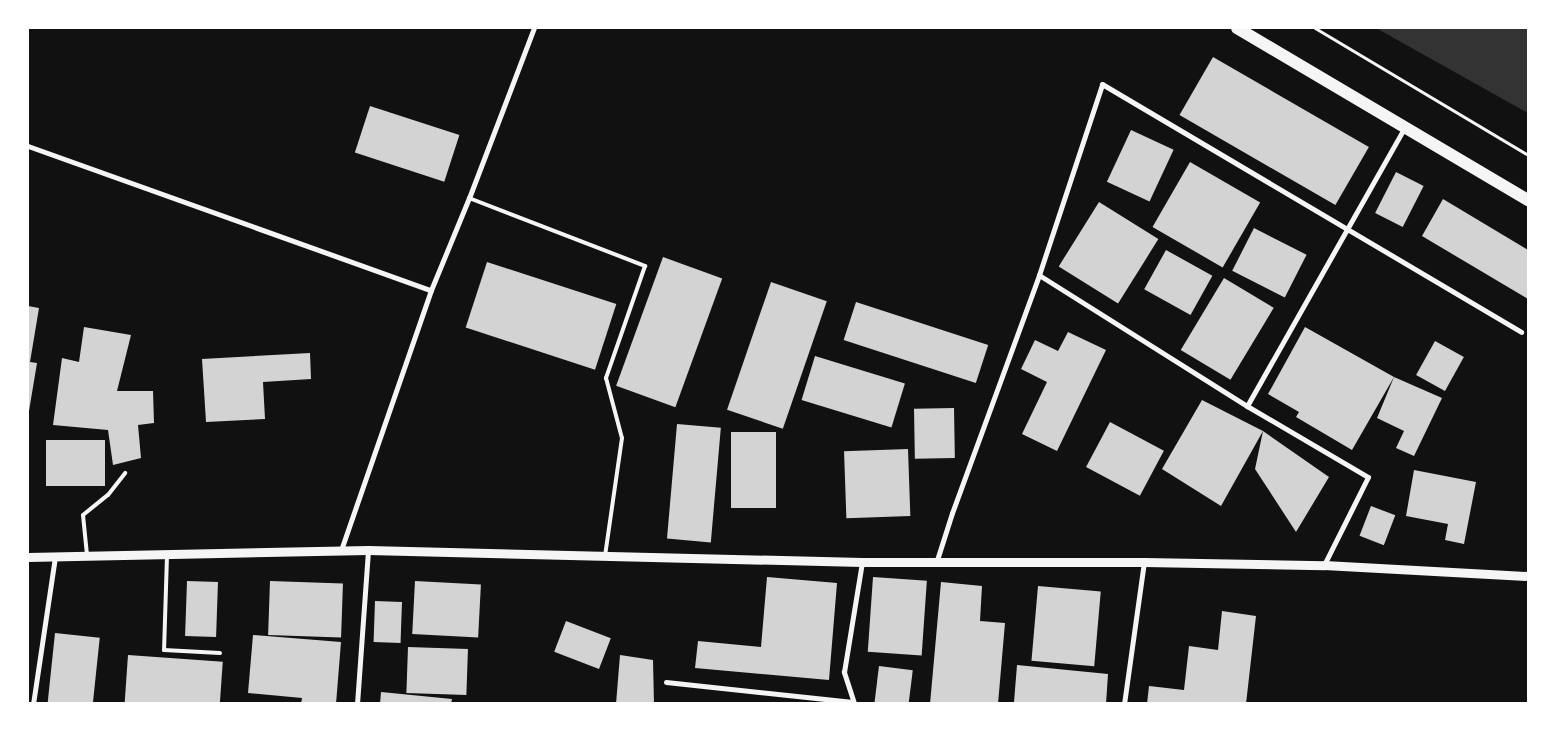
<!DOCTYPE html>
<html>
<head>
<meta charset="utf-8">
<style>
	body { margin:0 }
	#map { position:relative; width:1556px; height:731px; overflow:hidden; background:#111; font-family:Barlow,sans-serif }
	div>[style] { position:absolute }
	.water>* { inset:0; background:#333 }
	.building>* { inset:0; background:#d3d3d3; transform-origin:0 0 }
	.path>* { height:3px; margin:-1.5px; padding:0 1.5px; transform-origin:1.5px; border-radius:1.5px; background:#f5f5f5 }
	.service>* { height:4px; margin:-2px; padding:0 2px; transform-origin:2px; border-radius:2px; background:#f5f5f5 }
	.minor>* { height:5px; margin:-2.5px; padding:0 2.5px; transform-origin:2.5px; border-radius:2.5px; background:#f5f5f5 }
	.tertiary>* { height:9px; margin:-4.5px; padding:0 4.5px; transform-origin:4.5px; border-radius:4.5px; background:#f5f5f5 }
	.primary>* { height:12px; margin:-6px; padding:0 6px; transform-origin:6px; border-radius:6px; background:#f5f5f5 }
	span { translate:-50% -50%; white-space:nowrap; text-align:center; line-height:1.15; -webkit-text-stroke:4px #fff; paint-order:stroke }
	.frame { position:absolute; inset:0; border:29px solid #fff; pointer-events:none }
</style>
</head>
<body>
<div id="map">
	<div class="water">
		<i style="clip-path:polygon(1376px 28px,1528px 28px,1528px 113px)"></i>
	</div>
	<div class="building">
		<i style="left:1213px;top:57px;width:180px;height:67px;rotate:30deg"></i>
		<i style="left:370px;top:106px;width:94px;height:49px;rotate:18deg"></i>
		<i style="left:1131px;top:130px;width:47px;height:57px;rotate:25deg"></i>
		<i style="left:1190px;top:162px;width:81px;height:75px;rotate:30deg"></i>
		<i style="left:1396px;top:172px;width:31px;height:46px;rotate:27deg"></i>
		<i style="clip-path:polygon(1443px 199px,1528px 250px,1528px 299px,1422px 236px)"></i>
		<i style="left:1099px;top:202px;width:70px;height:76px;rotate:32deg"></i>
		<i style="left:1254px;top:228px;width:59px;height:48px;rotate:27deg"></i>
		<i style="left:1166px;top:250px;width:53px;height:45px;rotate:29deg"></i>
		<i style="left:663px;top:257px;width:63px;height:137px;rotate:20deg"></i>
		<i style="left:487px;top:262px;width:136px;height:69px;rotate:18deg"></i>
		<i style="left:1224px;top:278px;width:58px;height:84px;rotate:31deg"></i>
		<i style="left:771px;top:282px;width:59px;height:135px;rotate:19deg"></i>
		<i style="left:856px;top:302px;width:139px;height:40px;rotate:18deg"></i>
		<i style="clip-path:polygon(28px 306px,39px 308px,30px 362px,37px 363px,28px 417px)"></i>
		<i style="clip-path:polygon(84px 327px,131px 335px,117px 391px,153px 391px,154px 423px,138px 425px,141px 458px,113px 465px,108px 430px,53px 425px,62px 358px,79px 362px)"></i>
		<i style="clip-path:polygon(1305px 327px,1394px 377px,1352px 450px,1296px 417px,1299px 412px,1268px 394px)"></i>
		<i style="clip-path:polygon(1068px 332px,1106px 350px,1057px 451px,1022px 434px,1047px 382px,1021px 369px,1035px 340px,1058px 351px)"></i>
		<i style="left:1435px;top:341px;width:33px;height:39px;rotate:29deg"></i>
		<i style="clip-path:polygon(310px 353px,311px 379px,263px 382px,265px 419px,206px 422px,202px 359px)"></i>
		<i style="left:815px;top:356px;width:94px;height:46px;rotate:17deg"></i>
		<i style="clip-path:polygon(1394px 377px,1442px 398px,1414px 456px,1396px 448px,1404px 431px,1377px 418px)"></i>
		<i style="clip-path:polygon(1202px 400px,1263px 431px,1329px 477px,1296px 532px,1255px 469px,1263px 431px,1221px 506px,1162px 469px)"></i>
		<i style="left:954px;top:408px;width:50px;height:40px;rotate:89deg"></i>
		<i style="left:1110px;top:422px;width:61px;height:51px;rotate:28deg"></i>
		<i style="left:677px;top:424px;width:44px;height:115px;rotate:5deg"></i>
		<i style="left:731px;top:432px;width:45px;height:76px"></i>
		<i style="left:105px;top:440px;width:46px;height:59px;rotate:90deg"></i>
		<i style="left:908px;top:449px;width:67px;height:64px;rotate:88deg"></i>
		<i style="clip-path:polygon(1414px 470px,1476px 482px,1464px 544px,1445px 540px,1448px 524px,1406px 516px)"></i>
		<i style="left:1371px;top:506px;width:26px;height:32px;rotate:21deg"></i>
		<i style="clip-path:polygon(767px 577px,837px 583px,829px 680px,695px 668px,698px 641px,761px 647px)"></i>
		<i style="left:873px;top:577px;width:54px;height:75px;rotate:4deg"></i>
		<i style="left:187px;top:581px;width:31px;height:55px;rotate:2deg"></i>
		<i style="left:270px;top:581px;width:73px;height:54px;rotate:2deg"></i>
		<i style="left:415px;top:581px;width:66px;height:53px;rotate:3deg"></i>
		<i style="clip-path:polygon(941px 582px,982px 586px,980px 621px,1005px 623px,998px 704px,930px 704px)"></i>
		<i style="left:1038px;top:586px;width:63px;height:75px;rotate:5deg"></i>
		<i style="left:375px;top:601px;width:27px;height:41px;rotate:2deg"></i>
		<i style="clip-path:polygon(1222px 611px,1256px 616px,1246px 704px,1147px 704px,1149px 686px,1184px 690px,1189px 646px,1218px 650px)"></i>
		<i style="left:566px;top:621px;width:48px;height:33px;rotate:21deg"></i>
		<i style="left:55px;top:633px;width:45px;height:71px;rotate:6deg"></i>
		<i style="clip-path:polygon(253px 635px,341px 642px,336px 704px,301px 704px,302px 698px,248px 693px)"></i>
		<i style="left:408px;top:647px;width:60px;height:46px;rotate:2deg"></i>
		<i style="left:128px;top:655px;width:95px;height:49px;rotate:4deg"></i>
		<i style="clip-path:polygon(620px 655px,653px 660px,654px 704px,616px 704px)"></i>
		<i style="clip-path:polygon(1017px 665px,1108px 674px,1106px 704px,1014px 702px)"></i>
		<i style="left:879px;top:666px;width:34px;height:38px;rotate:7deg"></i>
		<i style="clip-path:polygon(381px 692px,452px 699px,451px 704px,380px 704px)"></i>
	</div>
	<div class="path">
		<i style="left:1315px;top:28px;width:248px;rotate:30.8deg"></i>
	</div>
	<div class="service">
		<i style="left:469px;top:198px;width:189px;rotate:21.1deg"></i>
		<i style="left:645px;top:266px;width:119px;rotate:109.2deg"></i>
		<i style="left:606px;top:378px;width:62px;rotate:75.1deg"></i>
		<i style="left:622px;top:438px;width:119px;rotate:98.2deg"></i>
		<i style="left:87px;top:555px;width:40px;rotate:-95.7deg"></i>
		<i style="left:83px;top:515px;width:32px;rotate:-39deg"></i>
		<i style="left:108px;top:495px;width:28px;rotate:-52deg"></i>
		<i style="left:167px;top:556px;width:94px;rotate:91.8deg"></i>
		<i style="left:164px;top:650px;width:56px;rotate:3.1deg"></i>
	</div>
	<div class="minor">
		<i style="left:28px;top:146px;width:428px;rotate:19.7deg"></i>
		<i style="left:1039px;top:275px;width:201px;rotate:-71.7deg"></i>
		<i style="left:1102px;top:84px;width:487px;rotate:30.6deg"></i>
		<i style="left:1247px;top:406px;width:140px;rotate:30.4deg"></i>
		<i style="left:1368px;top:477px;width:98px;rotate:116.6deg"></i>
		<i style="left:341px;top:550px;width:275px;rotate:-70.9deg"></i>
		<i style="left:431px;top:290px;width:100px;rotate:-67.6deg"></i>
		<i style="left:469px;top:198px;width:182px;rotate:-69.1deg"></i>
		<i style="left:937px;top:560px;width:49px;rotate:-72.3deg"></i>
		<i style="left:952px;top:513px;width:253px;rotate:-69.9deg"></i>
		<i style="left:1039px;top:275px;width:246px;rotate:32.2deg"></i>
		<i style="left:1247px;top:406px;width:321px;rotate:-60.5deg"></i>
		<i style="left:666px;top:682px;width:188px;rotate:6.1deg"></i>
		<i style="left:854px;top:703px;width:33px;rotate:-108deg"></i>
		<i style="left:844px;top:672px;width:111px;rotate:-80.7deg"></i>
		<i style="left:33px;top:704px;width:150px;rotate:-81.5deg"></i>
		<i style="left:357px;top:704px;width:154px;rotate:-85.9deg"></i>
		<i style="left:1124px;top:704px;width:143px;rotate:-82deg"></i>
	</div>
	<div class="tertiary">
		<i style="left:28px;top:557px;width:340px;rotate:-1.2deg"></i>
		<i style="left:368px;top:550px;width:494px;rotate:1.4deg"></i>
		<i style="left:862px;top:562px;width:282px"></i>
		<i style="left:1144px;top:562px;width:180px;rotate:1deg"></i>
		<i style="left:1324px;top:565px;width:204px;rotate:3.1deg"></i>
	</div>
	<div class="primary">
		<i style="left:1237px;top:28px;width:338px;rotate:30.6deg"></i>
	</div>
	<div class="frame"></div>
</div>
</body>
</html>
